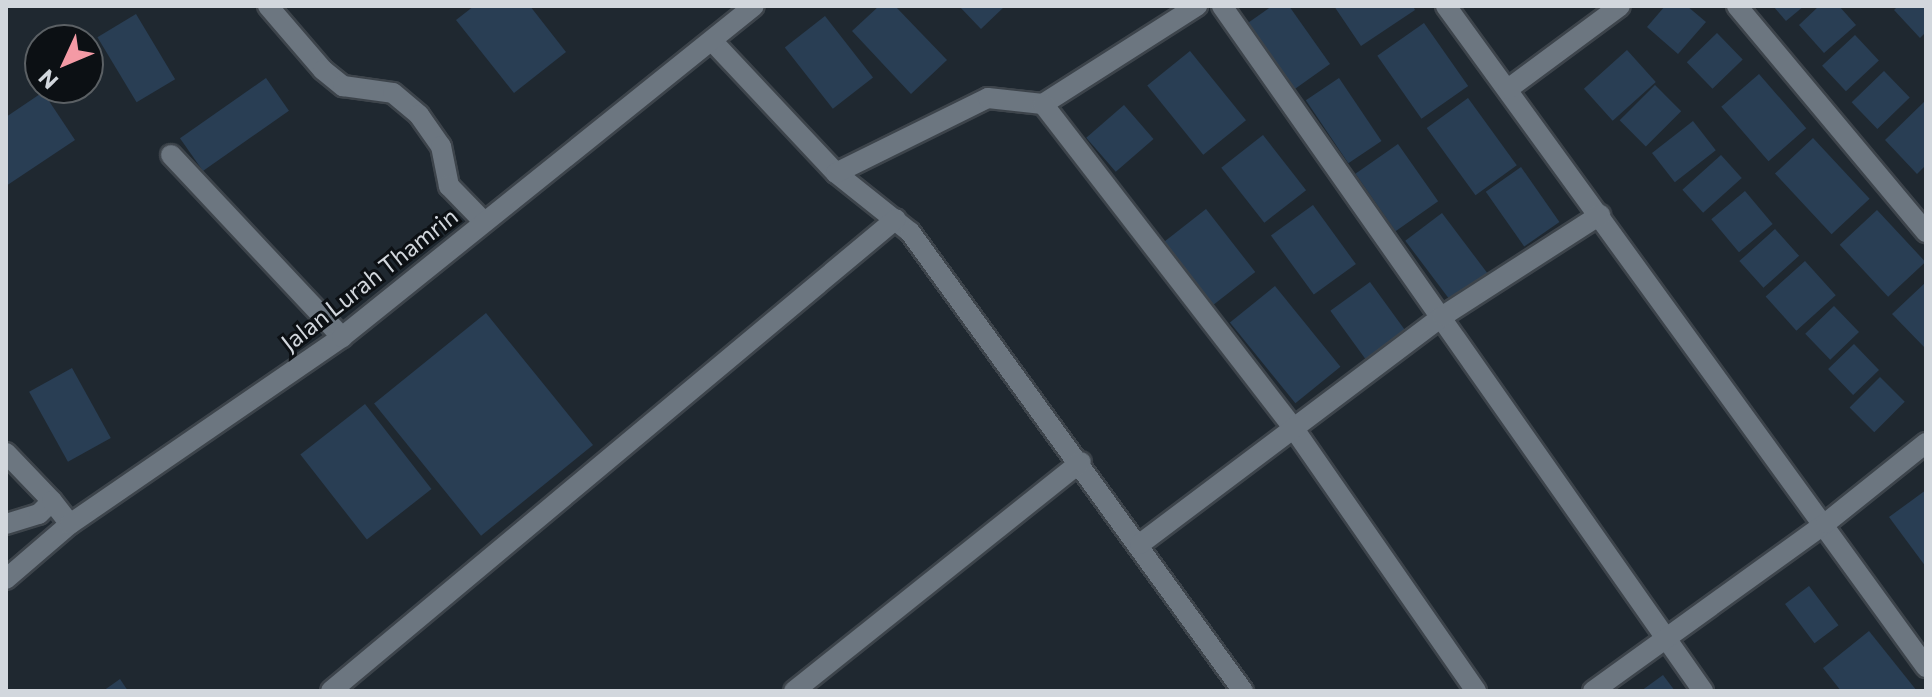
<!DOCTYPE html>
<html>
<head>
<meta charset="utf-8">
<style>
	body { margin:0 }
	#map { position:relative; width:1932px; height:697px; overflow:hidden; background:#1f2830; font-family:Commissioner,sans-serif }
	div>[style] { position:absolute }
	.building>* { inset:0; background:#293e54; transform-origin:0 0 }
	.roads { filter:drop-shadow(2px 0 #3d444b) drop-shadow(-2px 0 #3d444b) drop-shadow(0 2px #3d444b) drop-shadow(0 -2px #3d444b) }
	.minor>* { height:20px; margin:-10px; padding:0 10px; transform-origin:10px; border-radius:10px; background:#6c7680 }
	span { translate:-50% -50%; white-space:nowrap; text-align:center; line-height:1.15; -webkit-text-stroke:6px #0c1014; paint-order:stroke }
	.street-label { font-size:24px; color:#d2d7dd }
	.frame { position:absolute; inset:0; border:8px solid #d2d7dd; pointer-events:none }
	.north { position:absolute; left:24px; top:24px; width:80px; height:80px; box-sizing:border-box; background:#0c1014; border:2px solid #5b6064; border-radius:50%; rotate:226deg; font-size:22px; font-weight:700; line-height:32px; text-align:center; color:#d2d7dd }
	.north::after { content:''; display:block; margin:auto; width:28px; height:36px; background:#f49aa5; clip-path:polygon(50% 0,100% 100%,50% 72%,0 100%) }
</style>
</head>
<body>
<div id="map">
	<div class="building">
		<i style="clip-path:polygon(474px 6px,530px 6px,566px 52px,514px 93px,456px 20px)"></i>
		<i style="clip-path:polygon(879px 6px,895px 6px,947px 60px,911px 94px,852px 31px)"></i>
		<i style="clip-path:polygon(959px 6px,1005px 6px,981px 29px)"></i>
		<i style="clip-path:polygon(1272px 6px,1289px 6px,1330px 64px,1292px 91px,1245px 25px)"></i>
		<i style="clip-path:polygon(1334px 6px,1413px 6px,1415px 10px,1361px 46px)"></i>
		<i style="clip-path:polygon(1665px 6px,1687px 6px,1706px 22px,1678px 54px,1647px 27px)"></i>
		<i style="clip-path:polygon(1773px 6px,1804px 6px,1786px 21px)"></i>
		<i style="clip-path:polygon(1819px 6px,1839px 6px,1856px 25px,1824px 53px,1799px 25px)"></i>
		<i style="clip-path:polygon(1898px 6px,1926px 6px,1926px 32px,1920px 38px,1894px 10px)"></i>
		<i style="left:136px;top:14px;width:76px;height:45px;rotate:59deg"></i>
		<i style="left:825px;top:16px;width:78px;height:51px;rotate:52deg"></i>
		<i style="left:1424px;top:23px;width:77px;height:57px;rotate:55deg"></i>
		<i style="left:1717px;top:33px;width:37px;height:42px;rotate:46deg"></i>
		<i style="left:1855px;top:35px;width:35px;height:45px;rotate:47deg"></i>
		<i style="left:1627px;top:50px;width:43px;height:58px;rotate:48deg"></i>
		<i style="left:1190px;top:51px;width:89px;height:55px;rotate:51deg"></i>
		<i style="left:1884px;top:71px;width:37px;height:45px;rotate:46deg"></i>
		<i style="left:1759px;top:74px;width:72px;height:50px;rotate:49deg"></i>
		<i style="left:266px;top:78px;width:40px;height:105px;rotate:55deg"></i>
		<i style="left:1339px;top:78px;width:76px;height:40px;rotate:56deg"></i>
		<i style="left:1655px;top:85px;width:37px;height:50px;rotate:45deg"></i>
		<i style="clip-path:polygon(43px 92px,75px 140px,6px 186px,6px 117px)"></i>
		<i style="left:1468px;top:98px;width:83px;height:51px;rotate:54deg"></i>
		<i style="clip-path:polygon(1926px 100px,1926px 165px,1917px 174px,1885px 140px)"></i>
		<i style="left:1124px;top:105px;width:45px;height:50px;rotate:49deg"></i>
		<i style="left:1693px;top:121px;width:37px;height:52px;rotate:52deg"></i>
		<i style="left:1263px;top:135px;width:70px;height:53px;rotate:52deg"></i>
		<i style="left:1813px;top:138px;width:83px;height:52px;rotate:47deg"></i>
		<i style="left:1398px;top:144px;width:70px;height:52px;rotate:55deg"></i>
		<i style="left:1721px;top:155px;width:31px;height:52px;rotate:48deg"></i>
		<i style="left:1521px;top:167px;width:67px;height:43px;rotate:55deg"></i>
		<i style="left:1745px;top:191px;width:43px;height:44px;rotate:50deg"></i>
		<i style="left:1313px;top:205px;width:73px;height:52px;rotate:54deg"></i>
		<i style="left:1206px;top:209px;width:80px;height:53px;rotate:52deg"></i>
		<i style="left:1877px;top:210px;width:71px;height:51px;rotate:47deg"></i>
		<i style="left:1442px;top:213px;width:79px;height:46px;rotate:53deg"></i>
		<i style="left:1775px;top:229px;width:36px;height:48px;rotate:48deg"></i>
		<i style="left:1805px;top:261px;width:46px;height:53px;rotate:48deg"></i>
		<i style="left:1370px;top:282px;width:64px;height:49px;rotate:54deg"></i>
		<i style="clip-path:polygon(1926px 282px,1926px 349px,1892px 314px)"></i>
		<i style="left:1275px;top:286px;width:104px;height:58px;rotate:51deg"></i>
		<i style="left:1834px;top:306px;width:36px;height:40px;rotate:46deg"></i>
		<i style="left:486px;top:313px;width:170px;height:144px;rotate:51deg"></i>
		<i style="left:1854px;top:344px;width:36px;height:36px;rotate:46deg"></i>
		<i style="left:72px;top:368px;width:80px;height:49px;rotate:61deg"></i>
		<i style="left:1880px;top:377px;width:35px;height:43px;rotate:45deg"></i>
		<i style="left:365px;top:404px;width:108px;height:82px;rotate:52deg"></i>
		<i style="clip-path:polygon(1926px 490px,1926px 567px,1889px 517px)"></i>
		<i style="left:1809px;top:586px;width:49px;height:30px;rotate:53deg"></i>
		<i style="clip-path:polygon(1869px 631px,1917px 691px,1841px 691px,1823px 668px)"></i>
		<i style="clip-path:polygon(1663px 675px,1675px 691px,1641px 691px)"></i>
		<i style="clip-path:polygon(120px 679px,128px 691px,103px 691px)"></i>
	</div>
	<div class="roads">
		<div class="minor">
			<i style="left:268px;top:6px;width:84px;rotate:49.3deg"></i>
			<i style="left:323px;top:70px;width:26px;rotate:39deg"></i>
			<i style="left:343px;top:86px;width:50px;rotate:8deg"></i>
			<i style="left:393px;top:93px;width:34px;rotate:40deg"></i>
			<i style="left:419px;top:115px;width:38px;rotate:55deg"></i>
			<i style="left:441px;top:146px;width:41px;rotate:78.7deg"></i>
			<i style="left:449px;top:186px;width:50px;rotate:45.8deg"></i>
			<i style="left:1222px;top:6px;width:837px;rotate:54.92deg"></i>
			<i style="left:1446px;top:6px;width:817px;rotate:54.01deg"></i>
			<i style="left:1737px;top:6px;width:295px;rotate:50.1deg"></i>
			<i style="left:714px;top:43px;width:178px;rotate:46.8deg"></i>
			<i style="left:836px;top:173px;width:95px;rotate:38.6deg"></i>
			<i style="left:910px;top:232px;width:567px;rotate:54.04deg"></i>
			<i style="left:1508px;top:89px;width:139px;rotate:-36.5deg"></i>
			<i style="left:1043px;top:104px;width:183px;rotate:-32.5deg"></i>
			<i style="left:171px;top:155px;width:250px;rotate:46.8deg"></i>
			<i style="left:836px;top:173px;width:169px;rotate:-26.3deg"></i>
			<i style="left:988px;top:98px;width:55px;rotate:6.2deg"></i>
			<i style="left:1043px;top:104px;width:411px;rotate:52.3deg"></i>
			<i style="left:1294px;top:429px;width:319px;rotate:55.2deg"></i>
			<i style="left:6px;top:453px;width:66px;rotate:46.2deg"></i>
			<i style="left:6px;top:524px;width:34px;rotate:-17deg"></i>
			<i style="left:39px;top:514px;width:18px;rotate:-45deg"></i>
			<i style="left:52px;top:501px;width:29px;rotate:52deg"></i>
			<i style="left:1140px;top:544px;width:379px;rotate:-37deg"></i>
			<i style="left:1443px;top:316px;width:187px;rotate:-32.8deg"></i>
			<i style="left:6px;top:579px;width:84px;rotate:-40.7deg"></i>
			<i style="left:70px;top:524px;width:330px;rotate:-34.5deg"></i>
			<i style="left:342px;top:337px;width:528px;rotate:-38.78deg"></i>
			<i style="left:331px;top:691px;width:736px;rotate:-39.88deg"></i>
			<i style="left:794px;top:691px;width:367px;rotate:-38.6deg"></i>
			<i style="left:1593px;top:691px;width:287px;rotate:-35.8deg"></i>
			<i style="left:1826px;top:523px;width:128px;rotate:-38.7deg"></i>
		</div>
	</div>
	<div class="street-label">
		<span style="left:369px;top:279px;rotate:-38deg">Jalan Lurah Thamrin</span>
	</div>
	<div class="frame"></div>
	<div class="north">N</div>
</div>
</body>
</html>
